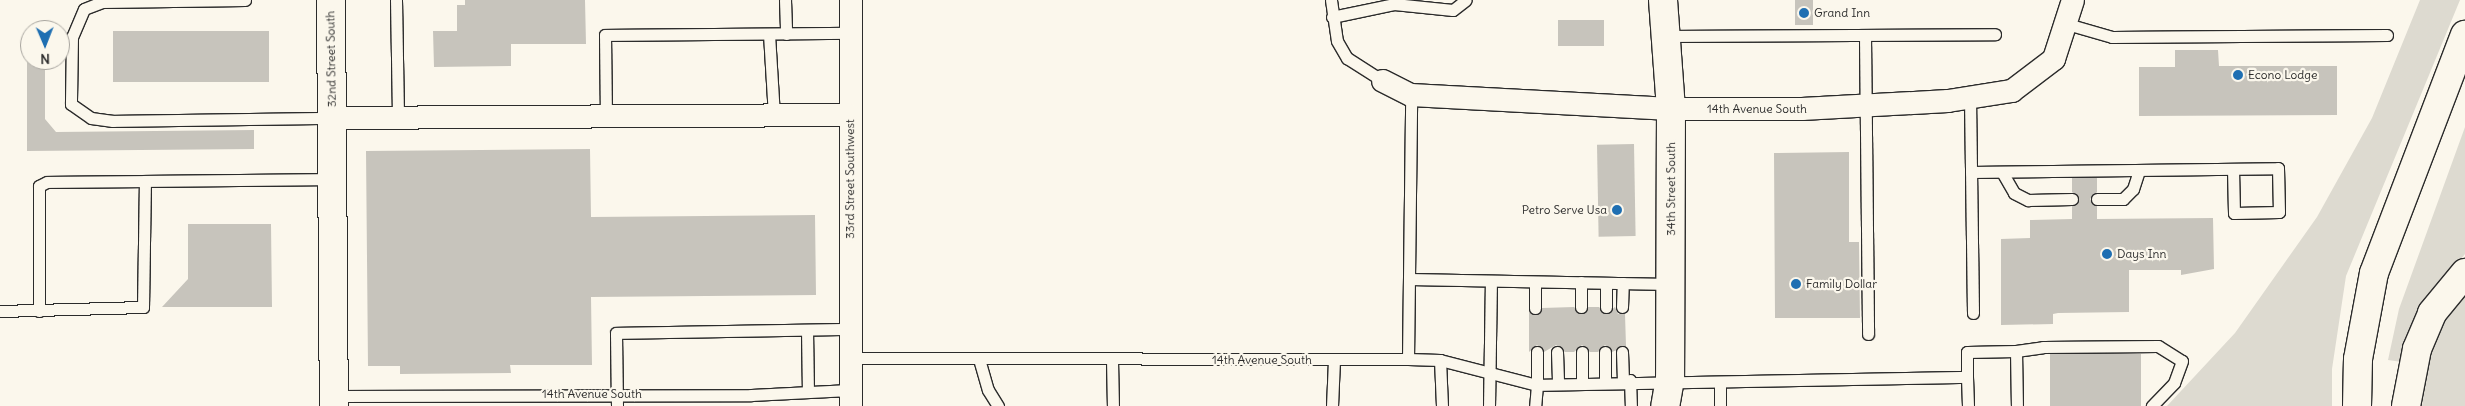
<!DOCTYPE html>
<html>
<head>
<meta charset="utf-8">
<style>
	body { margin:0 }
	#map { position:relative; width:2465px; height:406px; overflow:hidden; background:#fbf7ec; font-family:Delius,sans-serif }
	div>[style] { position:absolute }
	.green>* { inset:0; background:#dddad0 }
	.building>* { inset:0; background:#c7c4bc; transform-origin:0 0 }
	.roads { filter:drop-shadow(1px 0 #2b2b2b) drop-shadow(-1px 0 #2b2b2b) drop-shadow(0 1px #2b2b2b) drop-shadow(0 -1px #2b2b2b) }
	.service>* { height:11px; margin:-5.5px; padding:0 5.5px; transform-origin:5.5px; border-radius:5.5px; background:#fbf7ec }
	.minor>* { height:22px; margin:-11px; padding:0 11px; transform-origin:11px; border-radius:11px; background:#fbf7ec }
	.tertiary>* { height:28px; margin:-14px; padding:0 14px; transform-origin:14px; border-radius:14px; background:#fbf7ec }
	.motorway>* { height:28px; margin:-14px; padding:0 14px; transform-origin:14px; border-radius:14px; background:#fbf7ec }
	.dots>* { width:14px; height:14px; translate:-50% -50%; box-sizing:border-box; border:2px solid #fbf7ec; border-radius:50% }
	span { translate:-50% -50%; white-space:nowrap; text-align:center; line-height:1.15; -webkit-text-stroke:4.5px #fbf7ec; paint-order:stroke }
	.poi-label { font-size:12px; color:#2b2b2b }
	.left { translate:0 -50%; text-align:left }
	.right { translate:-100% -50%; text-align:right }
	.street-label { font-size:12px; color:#2b2b2b }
	.north { position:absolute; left:20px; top:20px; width:50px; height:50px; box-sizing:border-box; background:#fbf7ec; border:1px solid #a8a59f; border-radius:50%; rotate:179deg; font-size:14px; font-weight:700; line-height:20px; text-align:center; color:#2b2b2b }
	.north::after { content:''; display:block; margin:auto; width:18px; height:22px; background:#1f6fb2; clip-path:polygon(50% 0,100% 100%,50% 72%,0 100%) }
</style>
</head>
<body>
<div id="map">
	<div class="green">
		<i style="clip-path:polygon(2420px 0,2460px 0,2346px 276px,2332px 369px,2332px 406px,2167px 406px,2235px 333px,2317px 217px,2372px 118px)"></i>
		<i style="clip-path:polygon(2465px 127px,2465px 254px,2419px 312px,2402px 362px,2388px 360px,2399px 309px)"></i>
		<i style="clip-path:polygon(2465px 291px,2465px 406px,2422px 406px,2429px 357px,2442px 324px)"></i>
	</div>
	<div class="building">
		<i style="clip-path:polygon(465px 0,585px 0,586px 44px,511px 44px,511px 66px,434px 67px,433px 31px,457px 31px,457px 5px,465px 5px)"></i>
		<i style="left:1795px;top:0;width:18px;height:25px"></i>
		<i style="left:1558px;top:20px;width:46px;height:26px"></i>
		<i style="left:269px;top:31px;width:51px;height:156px;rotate:90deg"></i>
		<i style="clip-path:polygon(2175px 50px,2218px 50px,2219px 66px,2337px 66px,2337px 115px,2139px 116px,2139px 67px,2175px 67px)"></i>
		<i style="clip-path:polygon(27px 60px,45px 60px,45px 119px,56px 132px,254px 130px,254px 149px,27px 151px)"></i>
		<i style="left:1634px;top:144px;width:92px;height:37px;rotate:89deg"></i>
		<i style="clip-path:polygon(590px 149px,591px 217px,815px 215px,816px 295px,591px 297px,592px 365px,510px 365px,511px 373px,400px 374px,400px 366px,368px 366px,366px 151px)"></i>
		<i style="clip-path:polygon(1849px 152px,1849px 242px,1859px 242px,1860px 318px,1775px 318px,1774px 153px)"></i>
		<i style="clip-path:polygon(2072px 178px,2097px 178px,2097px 192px,2090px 199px,2097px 206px,2097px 219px,2213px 218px,2214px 269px,2181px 275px,2181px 270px,2129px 270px,2129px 312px,2058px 313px,2053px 314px,2053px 324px,2001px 325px,2001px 239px,2030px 238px,2030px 220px,2072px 219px,2072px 206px,2079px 199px,2072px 192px)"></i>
		<i style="clip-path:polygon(188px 224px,271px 224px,272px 307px,162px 307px,188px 279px)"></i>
		<i style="clip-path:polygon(1574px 307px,1581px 314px,1588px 307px,1599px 307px,1606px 314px,1615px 307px,1618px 314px,1625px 314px,1626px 346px,1612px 352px,1605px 345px,1598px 352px,1590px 352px,1582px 345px,1574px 352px,1565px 352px,1556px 345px,1544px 352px,1537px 345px,1529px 352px,1529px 312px,1535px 315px,1542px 308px)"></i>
		<i style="left:2050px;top:354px;width:91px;height:52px"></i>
	</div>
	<div class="roads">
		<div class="service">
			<i style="left:245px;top:0;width:143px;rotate:179.2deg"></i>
			<i style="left:102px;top:2px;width:19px;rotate:159deg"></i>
			<i style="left:84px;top:9px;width:30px;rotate:113deg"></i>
			<i style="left:72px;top:37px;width:67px;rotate:90.9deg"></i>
			<i style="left:71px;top:104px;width:24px;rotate:35deg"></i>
			<i style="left:91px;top:118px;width:22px;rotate:8deg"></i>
			<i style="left:113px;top:121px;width:219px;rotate:-0.8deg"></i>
			<i style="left:396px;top:0;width:120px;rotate:89deg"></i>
			<i style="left:785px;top:0;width:34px;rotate:88deg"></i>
			<i style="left:1331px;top:0;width:41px;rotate:81.7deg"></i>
			<i style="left:1337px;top:41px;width:20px;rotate:60deg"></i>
			<i style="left:1347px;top:58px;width:43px;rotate:32.6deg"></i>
			<i style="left:1332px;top:17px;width:63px;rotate:-11.8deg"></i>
			<i style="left:1394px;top:4px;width:59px;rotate:5.8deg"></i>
			<i style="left:1453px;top:10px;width:16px;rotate:-38deg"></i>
			<i style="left:2067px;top:24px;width:47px;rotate:16.1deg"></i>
			<i style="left:2112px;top:37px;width:275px;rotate:-0.4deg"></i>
			<i style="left:769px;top:34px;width:82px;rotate:86.5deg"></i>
			<i style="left:1666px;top:36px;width:329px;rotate:-0.3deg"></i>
			<i style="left:1865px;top:37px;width:297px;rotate:89.4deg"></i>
			<i style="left:1970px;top:98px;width:215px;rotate:89.2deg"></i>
			<i style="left:606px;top:117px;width:82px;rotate:-90.7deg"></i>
			<i style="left:605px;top:35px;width:246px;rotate:-0.5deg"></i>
			<i style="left:1971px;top:172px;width:307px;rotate:-0.7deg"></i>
			<i style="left:2278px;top:168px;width:44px;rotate:88.7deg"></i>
			<i style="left:2279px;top:212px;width:45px;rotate:178.7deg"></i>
			<i style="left:2234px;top:213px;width:44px;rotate:-91.3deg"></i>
			<i style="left:2002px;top:172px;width:24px;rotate:60deg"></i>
			<i style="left:2014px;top:193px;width:16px;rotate:27deg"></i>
			<i style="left:2028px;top:200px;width:44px;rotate:-1.3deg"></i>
			<i style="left:2097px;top:199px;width:26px"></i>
			<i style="left:2123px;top:199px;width:14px;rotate:-45deg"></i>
			<i style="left:2133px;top:189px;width:20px;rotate:-72deg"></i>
			<i style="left:1409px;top:279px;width:261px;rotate:1.1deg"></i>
			<i style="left:1581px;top:282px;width:25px;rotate:90deg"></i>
			<i style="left:1606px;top:307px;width:24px;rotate:-90deg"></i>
			<i style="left:1622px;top:307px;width:24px;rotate:-88deg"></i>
			<i style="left:1535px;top:308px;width:26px;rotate:-90deg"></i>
			<i style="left:0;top:311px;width:143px;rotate:-1.6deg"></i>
			<i style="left:143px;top:307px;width:126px;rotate:-89.1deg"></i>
			<i style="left:145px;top:181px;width:188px;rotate:-0.6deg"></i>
			<i style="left:39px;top:311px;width:125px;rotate:-90deg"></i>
			<i style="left:39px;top:186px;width:9px;rotate:-27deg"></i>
			<i style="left:47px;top:182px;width:98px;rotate:-0.6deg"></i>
			<i style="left:807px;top:330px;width:62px;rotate:89.1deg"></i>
			<i style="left:2016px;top:351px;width:27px;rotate:-8deg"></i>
			<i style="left:2043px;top:347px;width:115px;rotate:-0.5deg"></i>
			<i style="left:2158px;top:346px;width:28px;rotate:32deg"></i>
			<i style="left:2182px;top:361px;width:23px;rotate:110deg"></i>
			<i style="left:2174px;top:383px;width:32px;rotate:134deg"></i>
			<i style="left:1537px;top:352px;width:33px;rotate:90deg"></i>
			<i style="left:1537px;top:385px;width:430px;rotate:-1.1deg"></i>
			<i style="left:1967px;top:377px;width:25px;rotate:-90deg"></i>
			<i style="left:1967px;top:352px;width:49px;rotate:-1.2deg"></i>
			<i style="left:2016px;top:351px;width:55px;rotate:89deg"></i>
			<i style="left:1557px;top:352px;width:32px;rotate:88deg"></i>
			<i style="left:1582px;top:352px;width:31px;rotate:90deg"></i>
			<i style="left:1605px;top:352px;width:30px;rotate:90deg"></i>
			<i style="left:1622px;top:352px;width:29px;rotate:88deg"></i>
			<i style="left:851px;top:358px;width:557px;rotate:0.1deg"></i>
			<i style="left:1408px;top:359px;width:264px;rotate:-89.3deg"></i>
			<i style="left:979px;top:359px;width:32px;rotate:74deg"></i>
			<i style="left:988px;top:390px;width:19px;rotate:58deg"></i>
			<i style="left:1408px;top:359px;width:32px;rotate:2deg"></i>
			<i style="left:1440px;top:360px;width:100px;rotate:14.5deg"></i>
			<i style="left:1537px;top:385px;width:21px;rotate:95deg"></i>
			<i style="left:1112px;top:360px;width:46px;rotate:88.8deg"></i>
			<i style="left:1440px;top:360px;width:46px;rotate:87.5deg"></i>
			<i style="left:1967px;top:377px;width:29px;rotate:88deg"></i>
			<i style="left:1630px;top:380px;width:26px;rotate:88deg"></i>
			<i style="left:1720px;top:382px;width:24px;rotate:90deg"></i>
			<i style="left:334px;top:396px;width:417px;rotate:-0.1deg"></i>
			<i style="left:751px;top:395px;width:100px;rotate:-2.9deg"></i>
			<i style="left:617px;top:406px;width:73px;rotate:-90.8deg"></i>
			<i style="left:616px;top:333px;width:235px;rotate:-1deg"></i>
			<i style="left:1332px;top:406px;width:45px;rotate:-87.5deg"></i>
			<i style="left:1489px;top:406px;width:125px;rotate:-89.1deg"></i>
		</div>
		<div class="minor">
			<i style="left:851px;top:0;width:406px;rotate:90deg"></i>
			<i style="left:1383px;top:81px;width:31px;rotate:27deg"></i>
			<i style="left:1411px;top:95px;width:260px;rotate:3.1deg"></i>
			<i style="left:1671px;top:109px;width:131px"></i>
			<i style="left:1802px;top:109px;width:146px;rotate:-3.1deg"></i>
			<i style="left:1948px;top:101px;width:65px;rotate:-8.9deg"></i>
			<i style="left:2012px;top:91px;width:53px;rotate:-37.3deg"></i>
			<i style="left:2054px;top:59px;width:62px;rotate:-72.1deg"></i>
			<i style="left:332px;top:118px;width:517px;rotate:-0.33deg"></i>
		</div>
		<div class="tertiary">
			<i style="left:331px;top:0;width:406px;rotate:89.6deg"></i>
			<i style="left:1663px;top:0;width:109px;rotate:85.8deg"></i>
			<i style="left:1671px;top:109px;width:270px;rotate:90.2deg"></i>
			<i style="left:1670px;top:379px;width:27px;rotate:100deg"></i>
		</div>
		<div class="motorway">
			<i style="left:2357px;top:406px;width:47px;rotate:-88.8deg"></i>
			<i style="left:2358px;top:359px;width:87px;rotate:-79.5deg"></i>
			<i style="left:2374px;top:273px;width:255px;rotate:-69.1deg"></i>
			<i style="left:2406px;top:406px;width:58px;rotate:-79.1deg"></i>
			<i style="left:2417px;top:349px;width:39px;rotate:-67deg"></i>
			<i style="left:2432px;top:313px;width:52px;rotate:-50.5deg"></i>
		</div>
	</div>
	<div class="dots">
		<i style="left:1804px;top:13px;background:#1f6fb2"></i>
		<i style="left:2238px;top:75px;background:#1f6fb2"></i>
		<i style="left:1617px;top:210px;background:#1f6fb2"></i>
		<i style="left:2107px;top:254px;background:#1f6fb2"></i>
		<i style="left:1796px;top:284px;background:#1f6fb2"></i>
	</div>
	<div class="poi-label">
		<span class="left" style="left:1814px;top:13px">Grand Inn</span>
		<span class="left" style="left:2248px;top:75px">Econo Lodge</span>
		<span class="right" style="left:1607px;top:210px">Petro Serve Usa</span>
		<span class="left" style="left:2117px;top:254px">Days Inn</span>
		<span class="left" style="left:1806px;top:284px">Family Dollar</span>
	</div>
	<div class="street-label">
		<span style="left:331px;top:59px;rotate:-91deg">32nd Street South</span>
		<span style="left:1757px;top:109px">14th Avenue South</span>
		<span style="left:850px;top:179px;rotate:-90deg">33rd Street Southwest</span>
		<span style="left:1671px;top:189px;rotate:-90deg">34th Street South</span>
		<span style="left:1262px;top:360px">14th Avenue South</span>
		<span style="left:592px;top:394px">14th Avenue South</span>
	</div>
	<div class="north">N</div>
</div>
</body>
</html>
